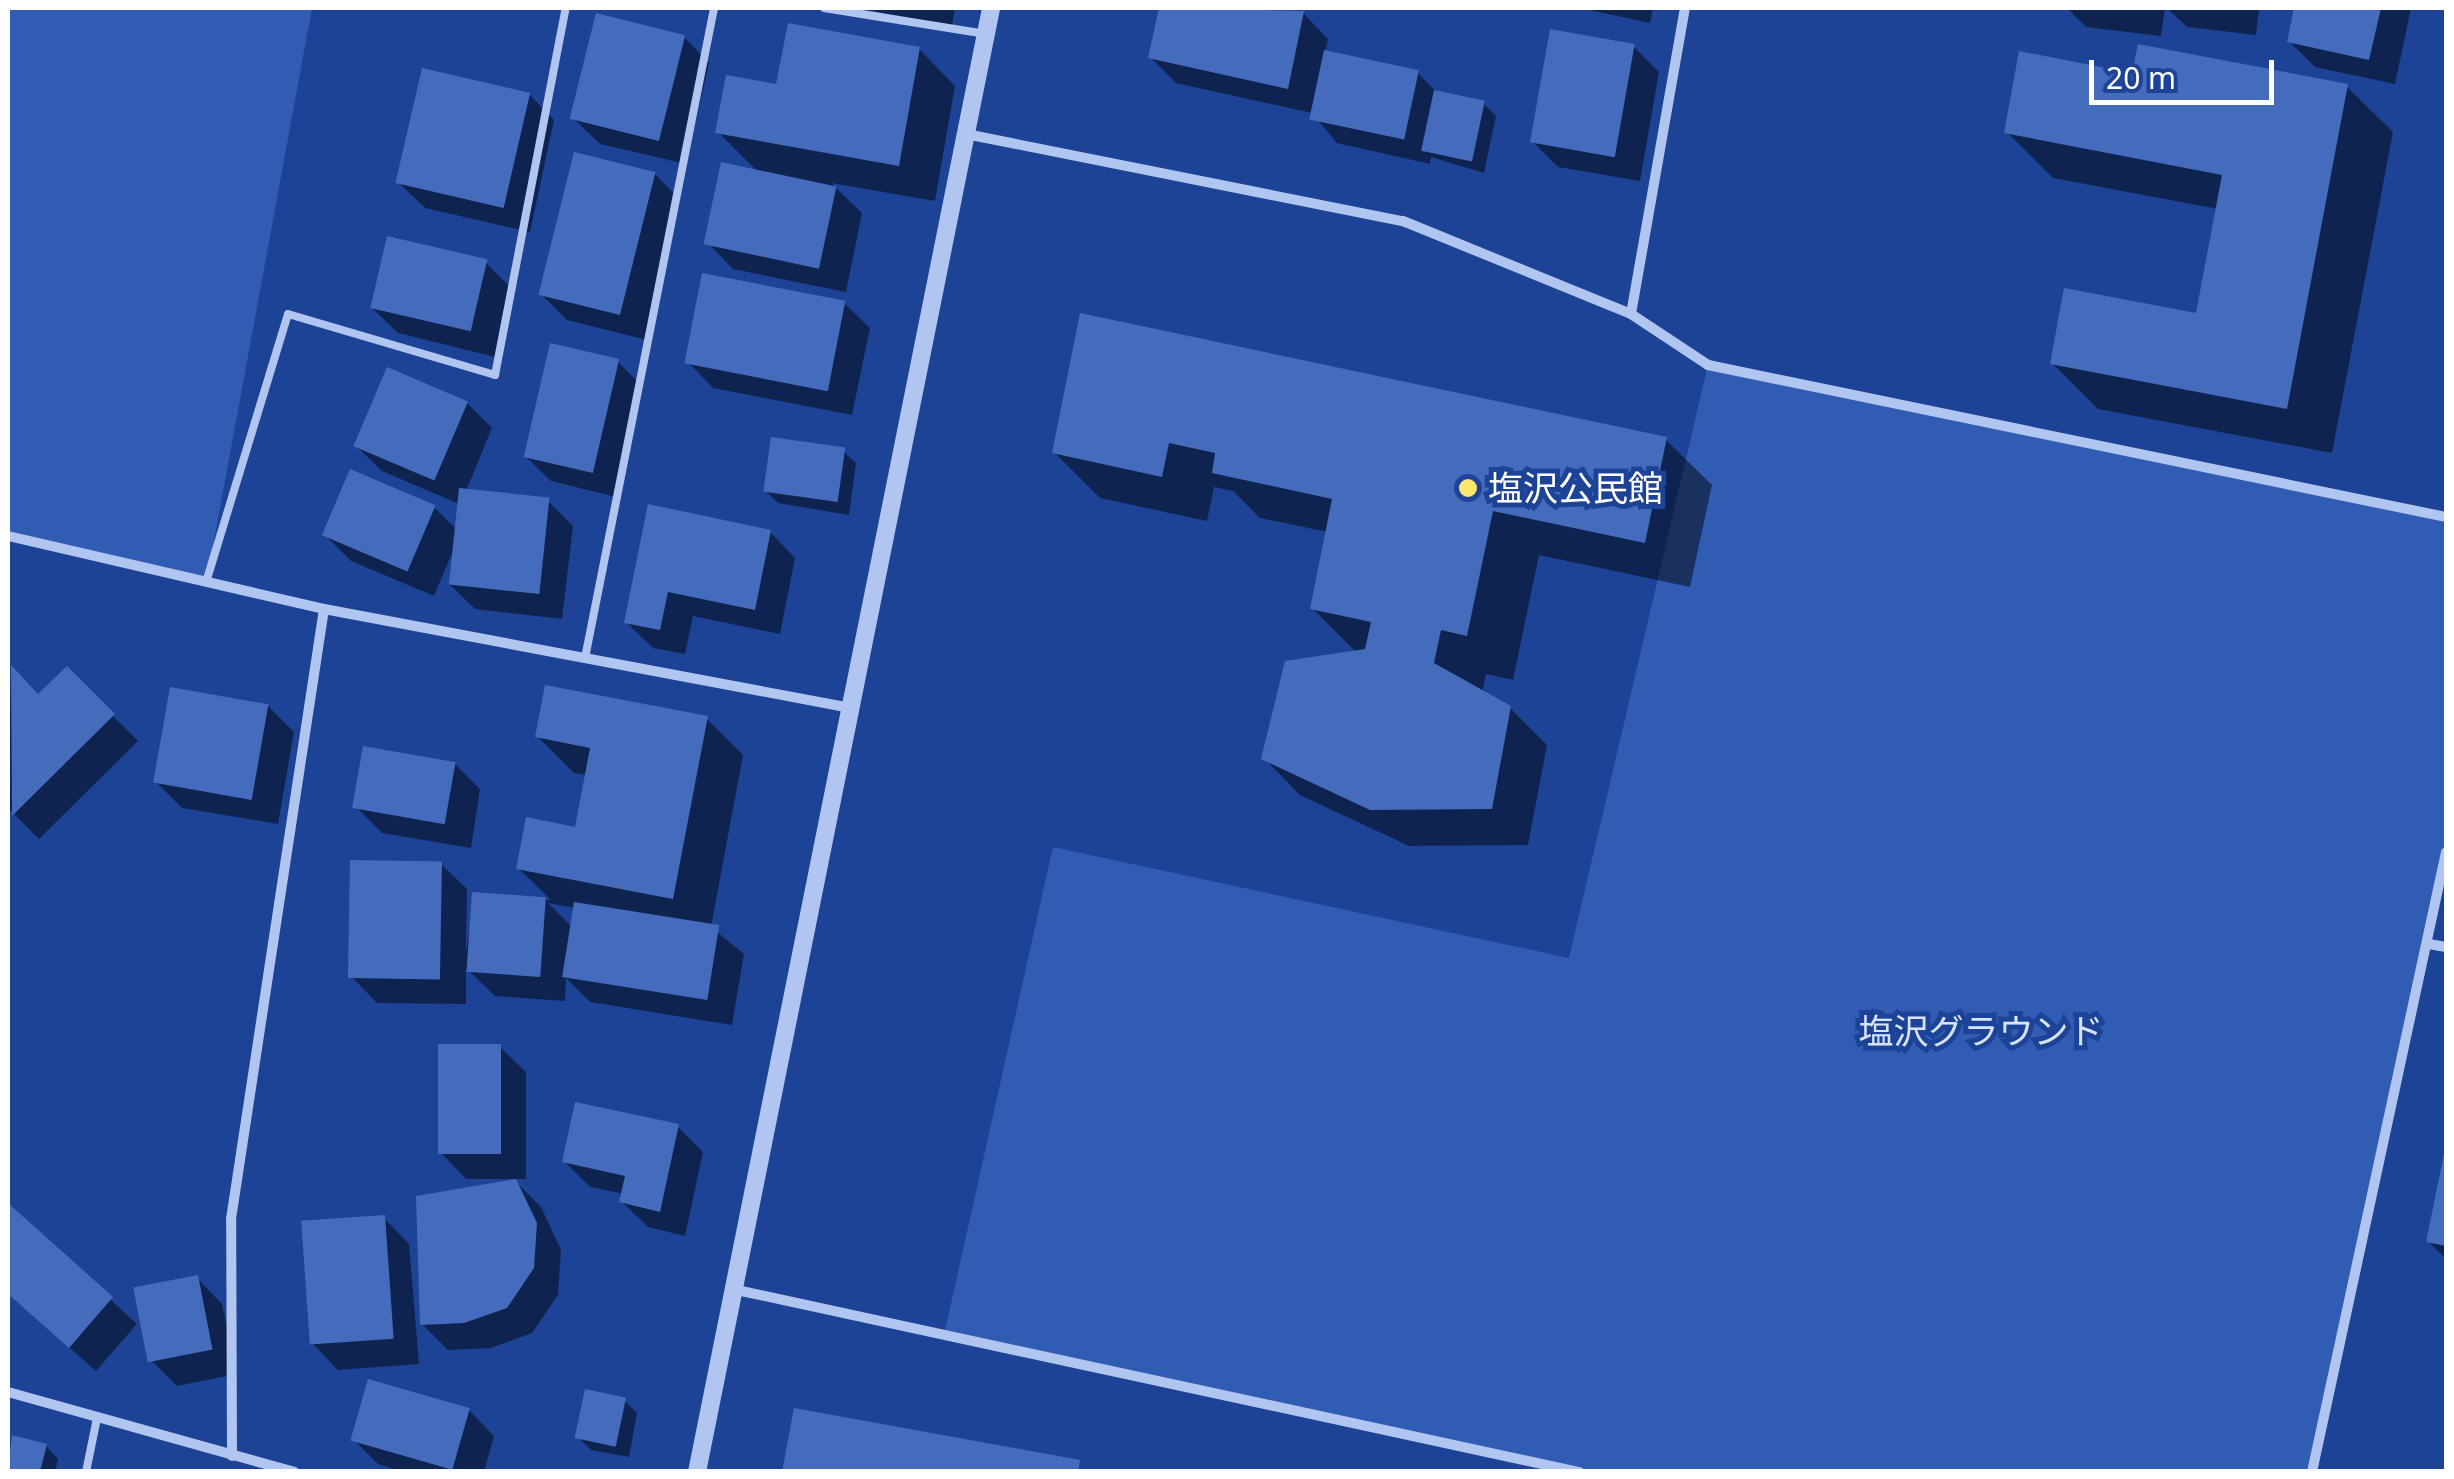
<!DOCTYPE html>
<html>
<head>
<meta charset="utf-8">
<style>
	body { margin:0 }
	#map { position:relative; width:2454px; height:1479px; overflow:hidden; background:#1d4396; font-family:"Noto Sans","Noto Sans JP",sans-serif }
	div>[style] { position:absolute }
	.green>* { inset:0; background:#315cb4 }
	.shadow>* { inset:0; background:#0007 }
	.building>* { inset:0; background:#456cbc; transform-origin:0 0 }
	.service>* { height:8px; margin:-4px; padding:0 4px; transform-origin:4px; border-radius:4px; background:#b0c5ef }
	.minor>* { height:10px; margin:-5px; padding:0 5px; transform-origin:5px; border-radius:5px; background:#b0c5ef }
	.tertiary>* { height:18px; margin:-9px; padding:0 9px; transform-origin:9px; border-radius:9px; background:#b0c5ef }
	.dots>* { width:28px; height:28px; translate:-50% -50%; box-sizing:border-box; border:5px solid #1d4396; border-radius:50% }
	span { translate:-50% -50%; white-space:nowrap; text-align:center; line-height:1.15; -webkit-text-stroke:10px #1d4396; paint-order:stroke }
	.poi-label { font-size:35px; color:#fff }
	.left { translate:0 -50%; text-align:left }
	.park-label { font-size:35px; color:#d7e3fb }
	.frame { position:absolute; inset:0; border:10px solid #fff; pointer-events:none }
	.scale { position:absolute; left:2089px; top:60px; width:185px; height:45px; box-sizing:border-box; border:5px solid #fff; border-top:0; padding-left:12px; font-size:30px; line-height:35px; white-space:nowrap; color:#fff; -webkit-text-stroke:8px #1d4396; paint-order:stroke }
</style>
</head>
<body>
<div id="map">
	<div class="green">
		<i style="clip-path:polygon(8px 8px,312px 8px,207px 579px,8px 536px)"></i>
		<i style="clip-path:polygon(1708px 365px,2446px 517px,2446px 852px,2312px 1471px,1579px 1471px,944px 1335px,1053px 847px,1569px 958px)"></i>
	</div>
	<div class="shadow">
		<i style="clip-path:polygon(858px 8px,955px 8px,952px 26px)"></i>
		<i style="clip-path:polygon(1161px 8px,1303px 13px,1328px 39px,1325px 53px,1418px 73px,1438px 94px,1484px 104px,1496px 116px,1484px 173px,1431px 157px,1430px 164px,1337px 143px,1312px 113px,1176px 83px,1151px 58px)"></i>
		<i style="clip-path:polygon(1580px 8px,1653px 8px,1650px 23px)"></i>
		<i style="clip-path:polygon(2067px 8px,2165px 8px,2161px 36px,2086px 27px)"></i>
		<i style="clip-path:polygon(2167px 8px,2259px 8px,2256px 35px,2187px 27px)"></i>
		<i style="clip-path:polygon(2297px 8px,2411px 8px,2395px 84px,2315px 67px,2290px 42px)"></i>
		<i style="clip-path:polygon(684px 37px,709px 63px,686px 164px,600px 144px,574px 119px)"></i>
		<i style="clip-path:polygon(1634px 47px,1659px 72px,1640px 181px,1558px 167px,1532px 141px)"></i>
		<i style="clip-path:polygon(919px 49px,955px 86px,935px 201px,831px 183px,862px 213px,846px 292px,733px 269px,708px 243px,758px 172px,718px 132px)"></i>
		<i style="clip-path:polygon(2134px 76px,2347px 87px,2393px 132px,2332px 453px,2098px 409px,2052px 363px,2198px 316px,2218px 209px,2053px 178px,2007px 132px)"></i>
		<i style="clip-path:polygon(529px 94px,554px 120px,530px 232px,425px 208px,399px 183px)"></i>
		<i style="clip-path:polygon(655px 174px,680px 200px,647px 340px,567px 320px,541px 294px)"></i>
		<i style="clip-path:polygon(486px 263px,511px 288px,495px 357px,398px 333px,372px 308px)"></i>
		<i style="clip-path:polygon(844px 303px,870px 328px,852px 415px,713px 388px,688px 362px)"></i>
		<i style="clip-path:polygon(1082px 316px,1666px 440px,1712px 485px,1690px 587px,1539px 555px,1513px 680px,1486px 674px,1482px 693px,1510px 708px,1547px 745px,1528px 845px,1409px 846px,1300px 795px,1264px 758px,1357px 653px,1313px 609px,1328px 532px,1260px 518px,1233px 491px,1214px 487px,1207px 521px,1100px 498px,1054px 452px)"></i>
		<i style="clip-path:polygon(617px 361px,643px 387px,616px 497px,551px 481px,525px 456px)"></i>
		<i style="clip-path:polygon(467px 403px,492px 428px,466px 491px,548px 501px,573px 526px,562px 619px,475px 609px,449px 584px,452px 553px,434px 596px,351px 561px,326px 536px,434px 507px,456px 529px,459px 504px,382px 471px,356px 446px)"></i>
		<i style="clip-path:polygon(843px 451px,856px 463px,849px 515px,778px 503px,766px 491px)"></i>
		<i style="clip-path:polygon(650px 507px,770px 532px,795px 558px,780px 634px,693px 616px,685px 654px,653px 648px,627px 623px)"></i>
		<i style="clip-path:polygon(11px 669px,39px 697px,67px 670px,138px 741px,39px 839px,8px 808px)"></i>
		<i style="clip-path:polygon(268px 706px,294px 732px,278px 824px,182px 808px,156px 782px)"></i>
		<i style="clip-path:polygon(evenodd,707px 719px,743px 755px,711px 927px,744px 954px,732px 1025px,590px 1002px,566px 978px,565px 1001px,495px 996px,466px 968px,466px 1004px,377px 1003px,352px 977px,441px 864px,467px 889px,466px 952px,475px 894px,551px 900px,518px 868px,577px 829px,587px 775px,574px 773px,537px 736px,707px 719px,548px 903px,575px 908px,572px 927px,548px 903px)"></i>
		<i style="clip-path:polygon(455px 764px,480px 789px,471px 848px,382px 833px,356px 807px)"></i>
		<i style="clip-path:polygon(500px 1047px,526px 1072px,526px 1179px,466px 1179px,441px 1153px)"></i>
		<i style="clip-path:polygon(678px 1127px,703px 1152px,685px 1236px,648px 1227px,622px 1202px,624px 1194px,590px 1187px,564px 1161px)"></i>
		<i style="clip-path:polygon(2446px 1153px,2446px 1259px,2428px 1241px)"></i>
		<i style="clip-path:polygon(514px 1180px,541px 1207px,561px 1250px,558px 1295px,532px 1333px,491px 1348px,448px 1350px,422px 1324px)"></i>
		<i style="clip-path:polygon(8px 1206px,137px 1324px,96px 1371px,8px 1294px)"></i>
		<i style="clip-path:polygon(384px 1218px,409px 1244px,419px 1364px,338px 1370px,313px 1344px)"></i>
		<i style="clip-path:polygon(197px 1278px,222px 1304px,237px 1374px,177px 1386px,151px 1360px)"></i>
		<i style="clip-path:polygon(624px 1400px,637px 1413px,629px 1457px,591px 1450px,579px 1438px)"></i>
		<i style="clip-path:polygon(469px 1410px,494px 1436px,484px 1472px,403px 1472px,378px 1464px,353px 1439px)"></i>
		<i style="clip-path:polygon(14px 1438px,46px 1446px,58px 1459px,55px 1472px,8px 1472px)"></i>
	</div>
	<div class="building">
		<i style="clip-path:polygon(1159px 8px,1304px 11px,1288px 89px,1148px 58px)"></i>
		<i style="clip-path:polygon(2294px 8px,2381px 8px,2369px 60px,2287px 42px)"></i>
		<i style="left:596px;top:13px;width:92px;height:109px;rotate:14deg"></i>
		<i style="clip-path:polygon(788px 23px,920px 47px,899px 166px,715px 133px,726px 75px,776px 84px)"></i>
		<i style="left:1550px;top:29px;width:86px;height:115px;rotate:10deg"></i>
		<i style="clip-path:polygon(2138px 44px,2348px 84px,2287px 409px,2050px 364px,2064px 288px,2196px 313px,2222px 175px,2004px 133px,2019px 51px,2132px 73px)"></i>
		<i style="left:1324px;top:50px;width:97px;height:71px;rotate:12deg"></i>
		<i style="left:422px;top:68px;width:111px;height:118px;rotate:13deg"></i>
		<i style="left:1434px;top:90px;width:52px;height:62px;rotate:12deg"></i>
		<i style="left:574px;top:152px;width:84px;height:147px;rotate:14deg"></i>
		<i style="left:721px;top:162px;width:118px;height:84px;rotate:12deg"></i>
		<i style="left:387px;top:236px;width:103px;height:74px;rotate:13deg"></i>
		<i style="left:702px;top:273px;width:146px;height:92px;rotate:11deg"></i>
		<i style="clip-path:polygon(1080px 313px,1667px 437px,1645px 543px,1493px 511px,1467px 636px,1441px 630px,1434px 663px,1511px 706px,1492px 809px,1370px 810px,1261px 759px,1285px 661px,1365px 649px,1371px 622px,1310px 609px,1332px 499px,1212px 473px,1215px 453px,1169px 443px,1162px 477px,1052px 453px)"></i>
		<i style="left:550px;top:343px;width:71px;height:117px;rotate:13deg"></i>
		<i style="left:387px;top:367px;width:88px;height:86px;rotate:23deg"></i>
		<i style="left:771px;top:437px;width:75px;height:55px;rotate:8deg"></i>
		<i style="left:350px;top:469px;width:93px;height:72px;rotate:23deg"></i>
		<i style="left:459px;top:488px;width:91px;height:97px;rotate:6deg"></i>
		<i style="clip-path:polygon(648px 504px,771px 530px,755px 610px,668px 592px,660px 630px,624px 623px)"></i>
		<i style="clip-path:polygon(11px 665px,38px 694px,67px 666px,115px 714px,12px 816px)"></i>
		<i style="clip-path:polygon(545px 685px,708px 716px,673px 899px,516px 869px,526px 817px,575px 827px,590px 748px,535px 737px)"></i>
		<i style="left:170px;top:687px;width:100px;height:97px;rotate:10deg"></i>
		<i style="left:363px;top:746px;width:94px;height:63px;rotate:10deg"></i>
		<i style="left:350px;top:860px;width:92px;height:118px;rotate:1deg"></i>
		<i style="left:472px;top:892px;width:74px;height:80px;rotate:4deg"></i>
		<i style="left:574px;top:902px;width:147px;height:76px;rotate:9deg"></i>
		<i style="left:438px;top:1044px;width:63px;height:110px"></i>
		<i style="clip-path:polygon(575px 1102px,679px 1124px,660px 1212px,619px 1202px,625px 1176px,562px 1162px)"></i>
		<i style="clip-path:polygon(2445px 1149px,2446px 1149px,2446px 1246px,2426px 1242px)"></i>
		<i style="clip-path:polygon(516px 1179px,537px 1223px,534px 1268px,507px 1308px,464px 1323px,420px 1325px,416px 1196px)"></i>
		<i style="clip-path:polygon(8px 1203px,113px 1297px,69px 1348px,8px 1294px)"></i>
		<i style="left:385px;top:1215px;width:124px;height:84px;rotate:86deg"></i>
		<i style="left:198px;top:1275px;width:76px;height:66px;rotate:79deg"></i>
		<i style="left:368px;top:1379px;width:106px;height:64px;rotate:16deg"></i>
		<i style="left:585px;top:1389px;width:42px;height:50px;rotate:12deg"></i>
		<i style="clip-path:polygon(794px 1408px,1080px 1460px,1078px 1472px,782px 1472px)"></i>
		<i style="clip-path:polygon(12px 1435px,47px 1444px,40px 1472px,8px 1472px)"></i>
	</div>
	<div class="service">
		<i style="left:824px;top:8px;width:164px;rotate:9.1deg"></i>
		<i style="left:207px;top:579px;width:277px;rotate:-73deg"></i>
		<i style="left:288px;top:314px;width:216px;rotate:16.4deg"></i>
		<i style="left:495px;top:375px;width:374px;rotate:-79.1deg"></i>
		<i style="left:585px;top:658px;width:663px;rotate:-78.77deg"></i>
		<i style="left:86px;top:1472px;width:55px;rotate:-78.5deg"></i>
	</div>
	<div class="minor">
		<i style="left:966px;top:134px;width:446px;rotate:11.3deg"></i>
		<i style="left:1403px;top:221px;width:246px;rotate:22.2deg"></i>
		<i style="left:1631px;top:314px;width:311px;rotate:-80deg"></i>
		<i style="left:1631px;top:314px;width:92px;rotate:33.5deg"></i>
		<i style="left:1708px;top:365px;width:753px;rotate:11.64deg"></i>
		<i style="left:8px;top:536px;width:324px;rotate:13deg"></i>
		<i style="left:324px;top:609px;width:536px;rotate:10.64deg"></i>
		<i style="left:2429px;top:944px;width:17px;rotate:10deg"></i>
		<i style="left:732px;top:1289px;width:867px;rotate:12.19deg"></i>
		<i style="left:8px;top:1392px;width:297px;rotate:15.6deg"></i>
		<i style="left:232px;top:1456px;width:237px;rotate:-90.2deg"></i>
		<i style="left:231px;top:1219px;width:617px;rotate:-81.33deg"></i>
		<i style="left:2312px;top:1472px;width:634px;rotate:-77.8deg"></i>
	</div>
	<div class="tertiary">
		<i style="left:697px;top:1472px;width:1493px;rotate:-78.64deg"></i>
	</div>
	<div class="dots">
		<i style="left:1468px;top:488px;background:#ffe76f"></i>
	</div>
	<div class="poi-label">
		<span class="left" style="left:1488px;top:488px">塩沢公民館</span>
	</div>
	<div class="park-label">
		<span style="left:1981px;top:1031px">塩沢グラウンド</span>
	</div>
	<div class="frame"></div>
	<div class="scale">20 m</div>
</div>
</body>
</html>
